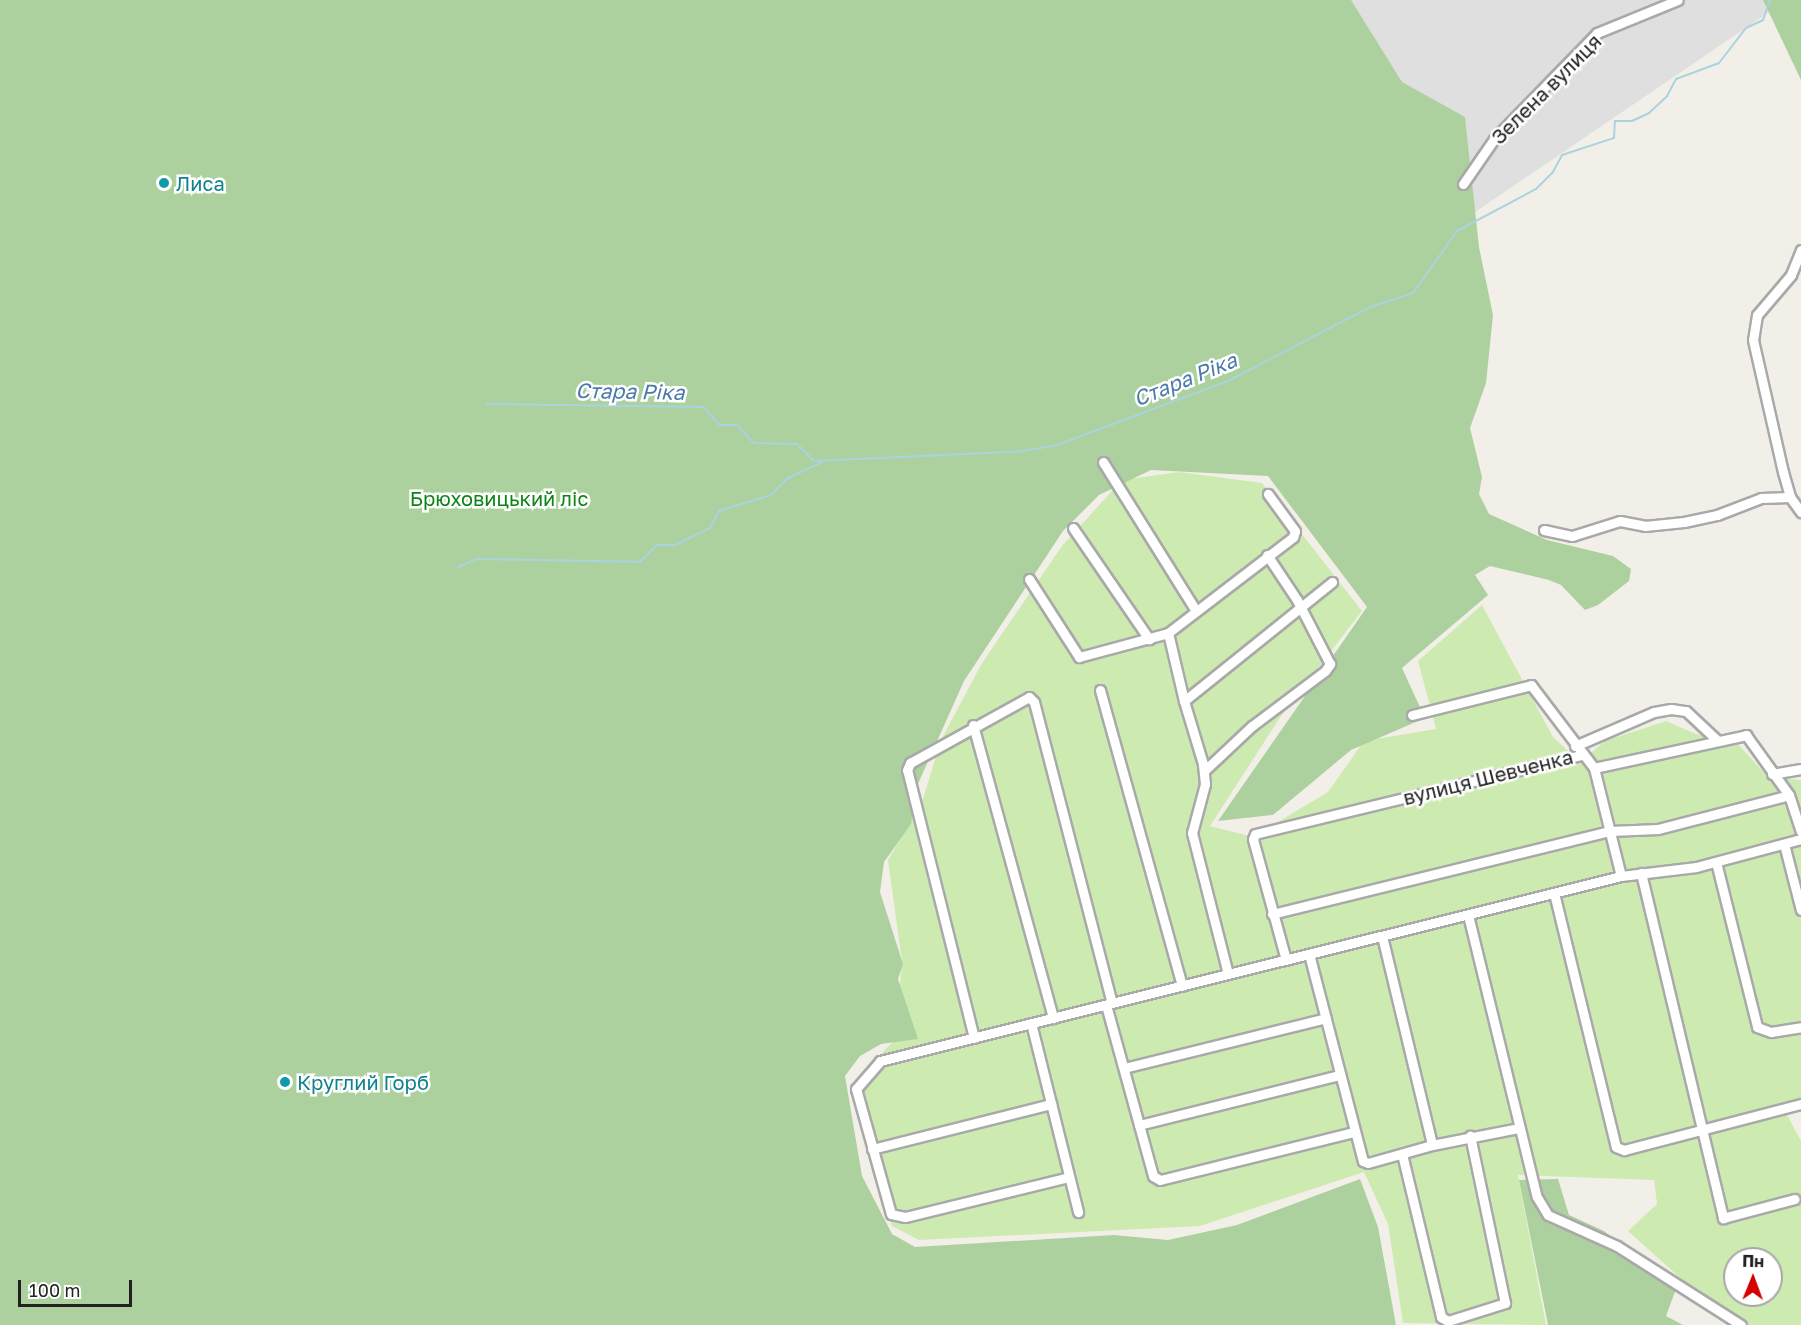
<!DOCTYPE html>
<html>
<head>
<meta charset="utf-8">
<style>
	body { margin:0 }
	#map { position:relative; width:1801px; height:1325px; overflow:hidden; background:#f2efe9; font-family:"Golos Text",sans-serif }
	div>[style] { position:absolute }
	.residential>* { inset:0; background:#e0dfdf }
	.grass>* { inset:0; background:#cdebb0 }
	.forest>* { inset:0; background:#add19e }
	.stream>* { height:2px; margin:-1px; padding:0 1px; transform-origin:1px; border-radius:1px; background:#aad3df }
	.roads { filter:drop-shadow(2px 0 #a9a9a9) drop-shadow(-2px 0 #a9a9a9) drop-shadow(0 2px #a9a9a9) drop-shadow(0 -2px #a9a9a9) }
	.minor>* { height:9px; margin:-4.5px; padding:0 4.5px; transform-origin:4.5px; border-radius:4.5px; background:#fff }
	.dots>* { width:16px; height:16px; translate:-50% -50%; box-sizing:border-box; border:3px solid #fff; border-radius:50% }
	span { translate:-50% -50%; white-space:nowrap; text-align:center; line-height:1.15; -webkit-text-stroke:5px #fff; paint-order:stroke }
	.street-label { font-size:20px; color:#222 }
	.culture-label { font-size:20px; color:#0d838f }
	.left { translate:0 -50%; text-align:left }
	.park-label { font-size:20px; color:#0c8416 }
	.water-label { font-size:21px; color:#4a7aab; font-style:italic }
	.north { position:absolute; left:1723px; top:1247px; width:60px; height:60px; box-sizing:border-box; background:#fff; border:2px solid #a7a7a7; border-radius:50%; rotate:1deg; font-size:16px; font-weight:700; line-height:24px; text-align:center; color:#222 }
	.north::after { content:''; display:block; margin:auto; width:21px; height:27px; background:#d40000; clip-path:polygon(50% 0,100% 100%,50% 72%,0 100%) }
	.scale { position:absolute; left:18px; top:1280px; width:114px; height:27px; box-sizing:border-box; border:3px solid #222; border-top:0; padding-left:8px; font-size:18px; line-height:21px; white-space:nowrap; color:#222; -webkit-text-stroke:4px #fff; paint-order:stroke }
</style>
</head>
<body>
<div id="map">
	<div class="residential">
		<i style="clip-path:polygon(1292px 0,1787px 0,1431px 242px)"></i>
	</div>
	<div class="grass">
		<i style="clip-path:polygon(evenodd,1179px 472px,1262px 483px,1362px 611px,1281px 716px,1210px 826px,1253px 837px,1328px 792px,1364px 741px,1436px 729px,1418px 661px,1482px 605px,1553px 737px,1580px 762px,1605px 741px,1666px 721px,1696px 734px,1736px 742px,1768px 777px,1801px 780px,1801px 1104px,1785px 1111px,1801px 1141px,1801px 1325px,1745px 1325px,1698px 1294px,1628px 1231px,1657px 1204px,1654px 1180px,1518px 1175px,1546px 1325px,1403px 1323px,1388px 1224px,1364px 1172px,1200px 1226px,919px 1240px,892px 1226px,872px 1172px,855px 1083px,895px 1039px,902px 962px,888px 860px,922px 802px,941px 740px,982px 663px,1062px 546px,1122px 480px,1179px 472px,1735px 1259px,1771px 1259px,1771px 1295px,1735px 1295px,1735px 1259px)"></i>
	</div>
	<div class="forest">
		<i style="clip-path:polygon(0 0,1351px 0,1402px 82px,1465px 117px,1479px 247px,1493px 315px,1486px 383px,1470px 428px,1482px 477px,1479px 494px,1489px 514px,1547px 540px,1613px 556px,1631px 569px,1629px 581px,1598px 605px,1585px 610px,1561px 585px,1549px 580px,1490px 566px,1475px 575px,1488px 595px,1402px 668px,1425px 718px,1351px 750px,1273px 815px,1218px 821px,1367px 607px,1268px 476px,1151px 470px,1099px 495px,1063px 531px,964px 681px,917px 786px,911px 824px,884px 862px,880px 892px,903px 964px,898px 979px,918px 1039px,881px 1044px,860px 1056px,845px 1076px,862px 1176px,892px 1234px,915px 1247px,1114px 1235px,1168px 1240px,1237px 1225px,1360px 1179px,1378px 1227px,1396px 1325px,0 1325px)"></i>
		<i style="clip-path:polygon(1763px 0,1801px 0,1801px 80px)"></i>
		<i style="clip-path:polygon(1558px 1179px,1569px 1215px,1604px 1231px,1676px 1289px,1666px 1316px,1683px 1325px,1548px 1325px,1519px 1180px)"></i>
	</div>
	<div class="stream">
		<i style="left:487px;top:404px;width:216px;rotate:0.8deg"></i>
		<i style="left:703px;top:407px;width:25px;rotate:47deg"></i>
		<i style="left:720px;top:425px;width:17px"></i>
		<i style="left:737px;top:425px;width:25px;rotate:47deg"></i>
		<i style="left:754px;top:443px;width:43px;rotate:1.3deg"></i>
		<i style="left:797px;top:444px;width:24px;rotate:45deg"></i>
		<i style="left:814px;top:461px;width:209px;rotate:-2.7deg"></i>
		<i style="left:1023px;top:451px;width:35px;rotate:-10deg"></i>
		<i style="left:1057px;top:445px;width:183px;rotate:-20.5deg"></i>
		<i style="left:1228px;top:381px;width:160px;rotate:-27.5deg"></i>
		<i style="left:1370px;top:307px;width:45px;rotate:-18deg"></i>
		<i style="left:1413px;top:293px;width:76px;rotate:-54.6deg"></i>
		<i style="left:1457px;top:231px;width:89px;rotate:-28deg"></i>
		<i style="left:1536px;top:189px;width:24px;rotate:-45deg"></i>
		<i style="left:1553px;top:172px;width:19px;rotate:-62deg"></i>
		<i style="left:1562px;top:155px;width:55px;rotate:-18.1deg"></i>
		<i style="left:1614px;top:138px;width:17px;rotate:-87deg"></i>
		<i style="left:1615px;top:121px;width:17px"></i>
		<i style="left:1632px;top:121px;width:19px;rotate:-25deg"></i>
		<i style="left:1649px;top:113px;width:25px;rotate:-43deg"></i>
		<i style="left:1667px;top:96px;width:19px;rotate:-62deg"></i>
		<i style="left:1676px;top:79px;width:46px;rotate:-20.4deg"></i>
		<i style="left:1719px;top:63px;width:44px;rotate:-52.4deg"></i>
		<i style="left:1746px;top:28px;width:19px;rotate:-25deg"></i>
		<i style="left:1763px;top:20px;width:21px;rotate:-71deg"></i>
		<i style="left:458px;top:567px;width:20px;rotate:-24deg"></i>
		<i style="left:476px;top:559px;width:164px;rotate:1deg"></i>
		<i style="left:640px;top:562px;width:24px;rotate:-45deg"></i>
		<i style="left:657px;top:545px;width:18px"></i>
		<i style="left:675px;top:545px;width:39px;rotate:-26deg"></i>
		<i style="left:710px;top:528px;width:19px;rotate:-62deg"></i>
		<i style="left:719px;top:511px;width:54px;rotate:-17.1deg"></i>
		<i style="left:771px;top:495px;width:24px;rotate:-45deg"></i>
		<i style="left:788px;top:478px;width:38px;rotate:-25deg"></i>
	</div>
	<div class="roads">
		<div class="minor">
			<i style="left:1463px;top:184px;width:55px;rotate:-55.4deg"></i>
			<i style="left:1494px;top:139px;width:148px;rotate:-45.8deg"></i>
			<i style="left:1597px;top:33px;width:87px;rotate:-22.2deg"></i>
			<i style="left:1801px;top:250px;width:27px;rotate:112deg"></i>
			<i style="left:1791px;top:275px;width:52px;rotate:130.4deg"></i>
			<i style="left:1757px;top:315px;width:25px;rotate:99deg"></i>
			<i style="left:1753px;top:340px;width:135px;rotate:77.2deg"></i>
			<i style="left:1783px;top:472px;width:26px;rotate:74deg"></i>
			<i style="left:1790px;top:497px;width:19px;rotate:54deg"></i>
			<i style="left:1103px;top:462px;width:176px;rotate:58deg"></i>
			<i style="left:1073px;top:528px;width:135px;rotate:55.6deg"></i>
			<i style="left:1544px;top:530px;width:29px;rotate:12deg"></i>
			<i style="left:1572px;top:536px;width:50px;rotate:-17.4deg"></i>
			<i style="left:1620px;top:521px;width:25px;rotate:11deg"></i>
			<i style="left:1645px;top:526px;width:39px;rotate:-6deg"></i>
			<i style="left:1684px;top:522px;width:34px;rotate:-12deg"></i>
			<i style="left:1717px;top:515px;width:47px;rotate:-21.1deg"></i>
			<i style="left:1761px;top:498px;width:29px;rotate:-2deg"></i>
			<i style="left:1029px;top:579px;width:93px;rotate:57.3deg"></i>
			<i style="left:1079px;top:657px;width:92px;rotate:-15.1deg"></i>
			<i style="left:1100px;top:690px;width:307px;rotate:74.5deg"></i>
			<i style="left:1184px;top:701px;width:70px;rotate:-103.2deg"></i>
			<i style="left:1168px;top:633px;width:158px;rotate:-37.5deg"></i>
			<i style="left:1293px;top:537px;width:6px;rotate:-72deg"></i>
			<i style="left:1295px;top:531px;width:46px;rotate:-126.1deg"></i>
			<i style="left:1412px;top:715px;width:123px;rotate:-14.1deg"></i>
			<i style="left:1531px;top:685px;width:104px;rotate:52.8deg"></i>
			<i style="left:1594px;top:768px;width:111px;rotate:76deg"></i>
			<i style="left:973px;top:725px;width:304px;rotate:74.7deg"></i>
			<i style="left:1575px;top:746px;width:86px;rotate:-23.3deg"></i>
			<i style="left:1654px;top:712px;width:17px;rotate:-10deg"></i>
			<i style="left:1671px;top:709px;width:15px;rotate:8deg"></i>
			<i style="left:1686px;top:711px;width:42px;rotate:43.1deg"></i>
			<i style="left:1594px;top:768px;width:156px;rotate:-12.2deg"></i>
			<i style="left:1746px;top:735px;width:74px;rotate:54.4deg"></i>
			<i style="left:1789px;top:795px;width:38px;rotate:72deg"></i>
			<i style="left:1204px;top:771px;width:66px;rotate:-43.2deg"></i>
			<i style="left:1252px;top:726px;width:91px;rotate:-37deg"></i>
			<i style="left:1325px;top:671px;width:9px;rotate:-54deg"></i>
			<i style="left:1330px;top:664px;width:72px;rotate:-117.3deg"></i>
			<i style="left:1297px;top:600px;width:54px;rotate:-123.7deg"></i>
			<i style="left:1772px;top:774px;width:29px;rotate:-10deg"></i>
			<i style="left:1784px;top:844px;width:68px;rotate:75.6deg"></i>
			<i style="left:1716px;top:862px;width:170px;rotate:76deg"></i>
			<i style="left:1757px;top:1027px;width:15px;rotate:20deg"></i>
			<i style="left:1771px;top:1032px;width:30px;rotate:-9deg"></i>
			<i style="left:1641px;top:873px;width:355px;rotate:76.6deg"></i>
			<i style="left:1723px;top:1218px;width:74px;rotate:-14.8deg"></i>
			<i style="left:1554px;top:893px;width:261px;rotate:76.3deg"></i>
			<i style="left:1616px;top:1147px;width:9px;rotate:21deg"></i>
			<i style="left:1624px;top:1150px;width:183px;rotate:-14.6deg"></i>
			<i style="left:1272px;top:914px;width:348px;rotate:-13.8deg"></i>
			<i style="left:1610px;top:831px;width:48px;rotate:-2.4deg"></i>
			<i style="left:1658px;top:829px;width:135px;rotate:-14.5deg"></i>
			<i style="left:1468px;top:915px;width:290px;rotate:76.3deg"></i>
			<i style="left:1537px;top:1197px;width:21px;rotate:59deg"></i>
			<i style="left:1548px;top:1215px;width:76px;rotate:24.2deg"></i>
			<i style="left:1617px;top:1246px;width:147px;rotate:32.5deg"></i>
			<i style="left:1382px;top:936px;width:215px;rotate:76.5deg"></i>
			<i style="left:1432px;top:1145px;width:89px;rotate:-11.1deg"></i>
			<i style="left:1309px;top:954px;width:214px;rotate:75.4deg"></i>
			<i style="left:1363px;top:1161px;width:5px;rotate:22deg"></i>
			<i style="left:1368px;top:1163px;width:66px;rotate:-15.7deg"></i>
			<i style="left:1286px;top:960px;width:125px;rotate:-105.3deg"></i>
			<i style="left:1253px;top:839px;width:5px;rotate:-68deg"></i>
			<i style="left:1255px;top:834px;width:336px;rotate:-13.6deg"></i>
			<i style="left:1228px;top:974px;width:146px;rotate:-104.3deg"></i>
			<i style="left:1192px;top:833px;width:51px;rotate:-75.1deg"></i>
			<i style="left:1205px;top:784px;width:20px;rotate:-96deg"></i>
			<i style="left:1203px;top:764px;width:66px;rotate:-106.8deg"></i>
			<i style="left:1184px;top:701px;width:190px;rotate:-38.8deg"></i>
			<i style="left:1106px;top:1005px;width:177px;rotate:74.6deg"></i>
			<i style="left:1153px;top:1176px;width:8px;rotate:30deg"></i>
			<i style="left:1160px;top:1180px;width:200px;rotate:-13.9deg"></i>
			<i style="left:1031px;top:1023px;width:195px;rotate:76deg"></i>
			<i style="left:974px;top:1038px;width:276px;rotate:-104deg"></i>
			<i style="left:907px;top:770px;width:8px;rotate:-67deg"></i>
			<i style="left:910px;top:763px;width:136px;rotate:-29deg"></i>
			<i style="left:1029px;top:697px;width:7px;rotate:45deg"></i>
			<i style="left:1034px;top:702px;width:311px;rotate:75.5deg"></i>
			<i style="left:1124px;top:1068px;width:208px;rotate:-13.9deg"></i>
			<i style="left:1139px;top:1125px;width:207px;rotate:-14deg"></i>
			<i style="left:872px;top:1149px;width:185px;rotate:-14.1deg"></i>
			<i style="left:1402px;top:1154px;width:168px;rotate:76.5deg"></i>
			<i style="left:1441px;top:1317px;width:8px;rotate:30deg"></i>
			<i style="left:1448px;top:1321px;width:60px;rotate:-17.5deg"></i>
			<i style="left:1505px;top:1303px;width:171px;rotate:-101.8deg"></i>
			<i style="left:1069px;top:1177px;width:169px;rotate:166.3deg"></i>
			<i style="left:905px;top:1217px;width:14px;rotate:-168deg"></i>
			<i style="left:891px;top:1214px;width:130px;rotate:-105.6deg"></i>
			<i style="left:856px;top:1089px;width:37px;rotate:-49deg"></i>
			<i style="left:880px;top:1061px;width:764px;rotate:-14.02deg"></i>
			<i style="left:1621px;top:876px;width:76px;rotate:-6.8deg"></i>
			<i style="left:1696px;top:867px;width:109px;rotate:-14.9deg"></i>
		</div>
	</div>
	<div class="dots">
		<i style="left:164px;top:183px;background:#0f9aa8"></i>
		<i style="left:285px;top:1082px;background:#0f9aa8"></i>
	</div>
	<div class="street-label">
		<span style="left:1546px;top:89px;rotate:-45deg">Зелена вулиця</span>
		<span style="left:1488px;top:777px;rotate:-14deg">вулиця Шевченка</span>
	</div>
	<div class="culture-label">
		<span class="left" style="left:176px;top:183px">Лиса</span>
		<span class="left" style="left:297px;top:1082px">Круглий Горб</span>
	</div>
	<div class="park-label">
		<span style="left:499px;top:498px">Брюховицький ліс</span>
	</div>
	<div class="water-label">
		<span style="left:1185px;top:379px;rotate:-22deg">Стара Ріка</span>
		<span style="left:630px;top:391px;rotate:1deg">Стара Ріка</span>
	</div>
	<div class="north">Пн</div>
	<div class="scale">100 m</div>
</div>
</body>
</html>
